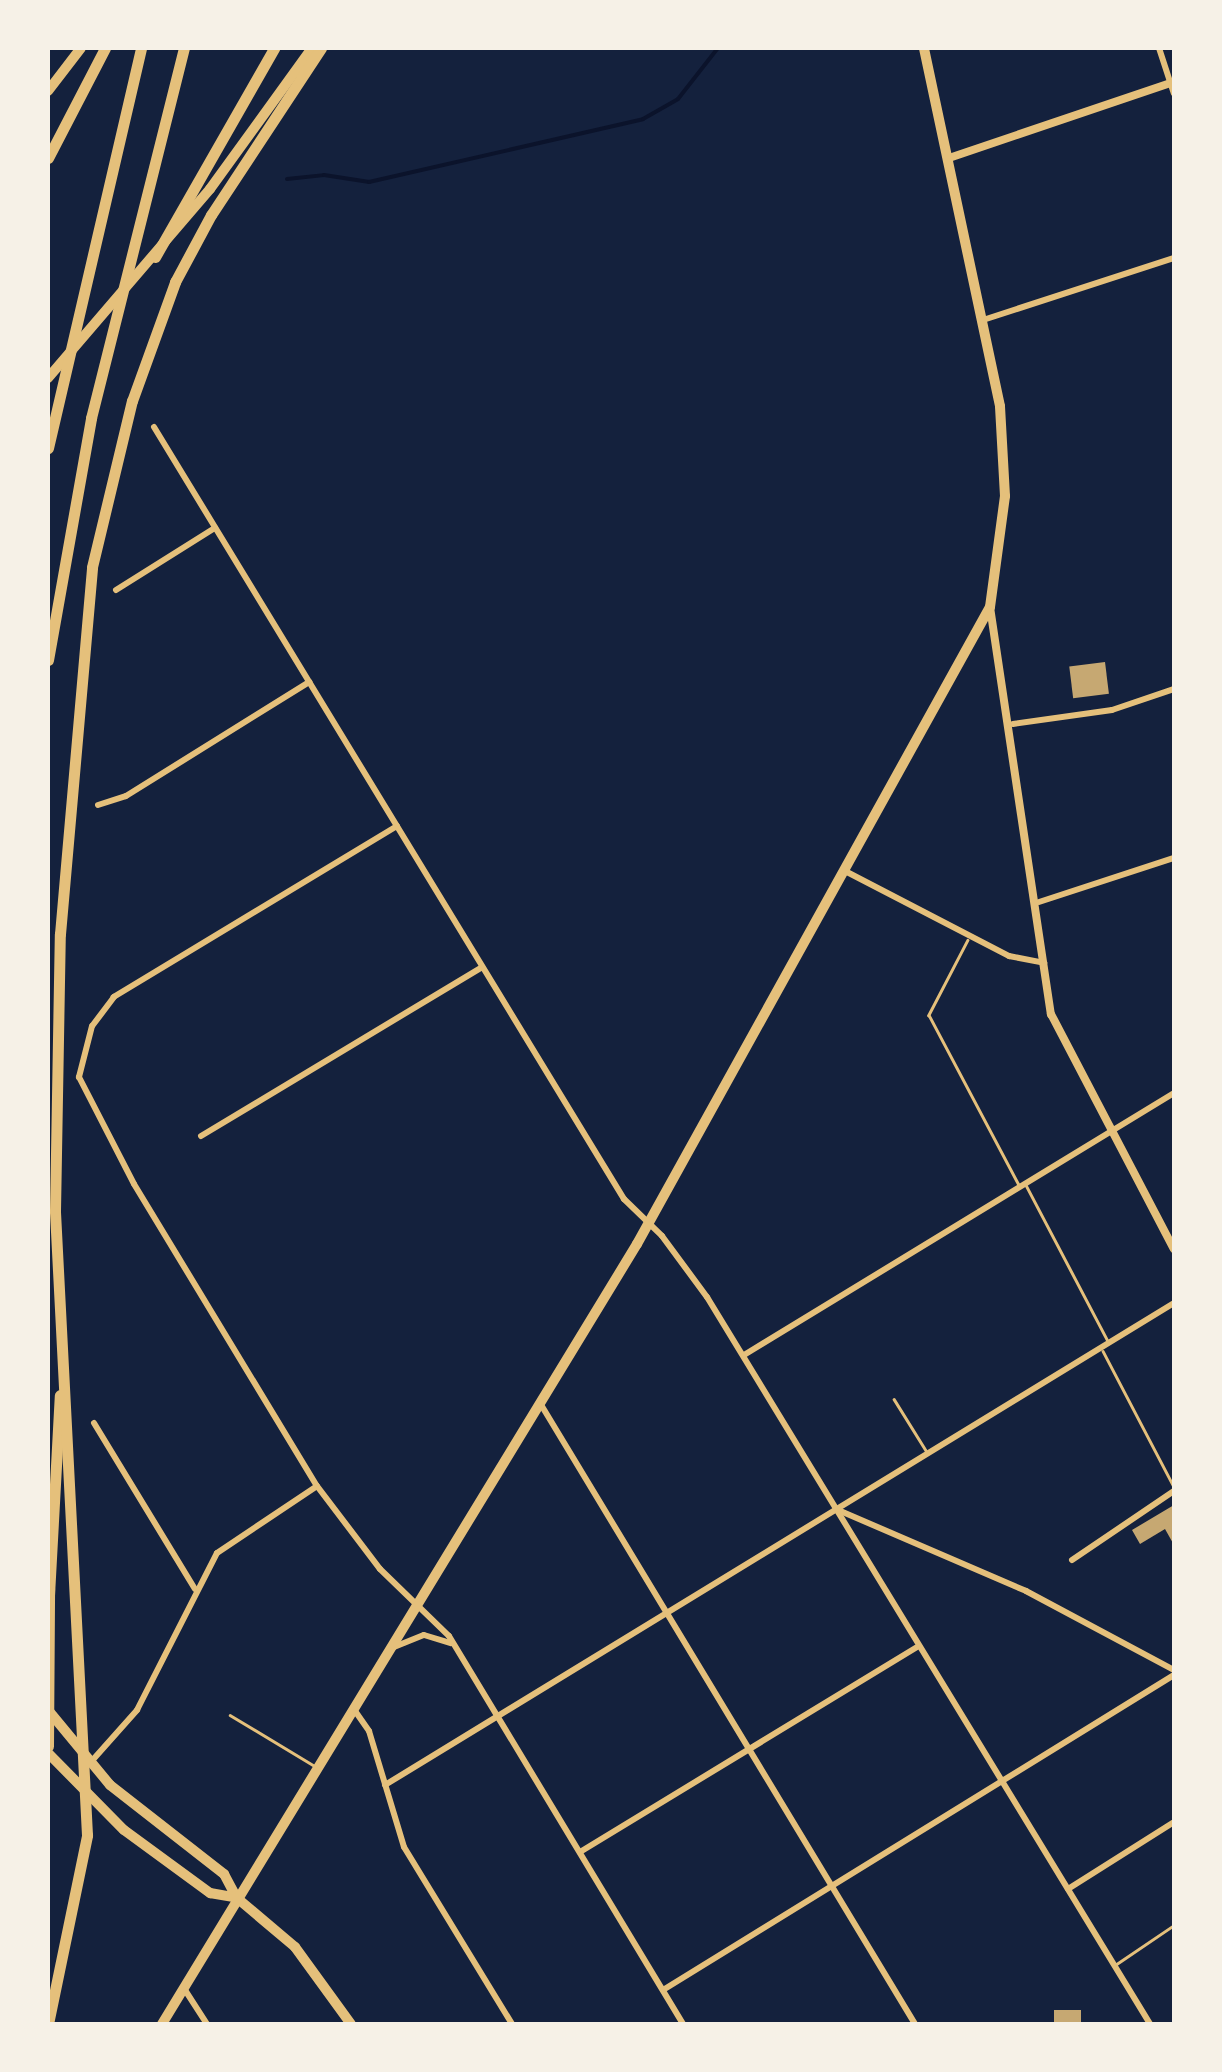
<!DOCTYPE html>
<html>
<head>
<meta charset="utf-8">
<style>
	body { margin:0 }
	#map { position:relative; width:1222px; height:2072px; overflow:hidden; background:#14213d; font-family:"PT Sans",sans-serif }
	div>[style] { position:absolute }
	.stream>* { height:4px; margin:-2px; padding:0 2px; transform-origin:2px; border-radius:2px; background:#0b132b }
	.building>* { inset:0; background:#c6a872; transform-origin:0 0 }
	.service>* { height:2.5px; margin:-1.25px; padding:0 1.25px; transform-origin:1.25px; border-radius:1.25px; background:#e5c07b }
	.minor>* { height:6px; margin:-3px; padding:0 3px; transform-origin:3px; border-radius:3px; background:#e5c07b }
	.tertiary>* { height:8px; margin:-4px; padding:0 4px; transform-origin:4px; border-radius:4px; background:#e5c07b }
	.primary>* { height:10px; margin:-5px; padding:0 5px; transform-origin:5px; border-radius:5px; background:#e5c07b }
	.motorway>* { height:11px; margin:-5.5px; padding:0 5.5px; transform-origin:5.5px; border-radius:5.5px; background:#e5c07b }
	span { translate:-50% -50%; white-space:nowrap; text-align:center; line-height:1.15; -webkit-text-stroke:10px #f6f1e7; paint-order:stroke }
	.frame { position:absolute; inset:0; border:50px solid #f6f1e7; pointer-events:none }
</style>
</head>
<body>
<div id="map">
	<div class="stream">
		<i style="left:287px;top:179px;width:37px;rotate:-6deg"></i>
		<i style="left:324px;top:175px;width:46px;rotate:8.8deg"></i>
		<i style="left:369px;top:182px;width:281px;rotate:-12.9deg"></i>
		<i style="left:643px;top:119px;width:40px;rotate:-29.7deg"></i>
		<i style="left:678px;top:99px;width:65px;rotate:-51.9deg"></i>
	</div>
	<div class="building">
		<i style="left:1105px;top:662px;width:32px;height:36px;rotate:83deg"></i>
		<i style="clip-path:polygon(1174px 1505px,1174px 1545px,1165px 1529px,1140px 1544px,1132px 1530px)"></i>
		<i style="left:1081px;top:2010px;width:14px;height:27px;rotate:90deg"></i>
	</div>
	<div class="service">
		<i style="left:968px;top:940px;width:85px;rotate:117.5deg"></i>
		<i style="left:929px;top:1015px;width:192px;rotate:62.1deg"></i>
		<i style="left:1026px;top:1185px;width:176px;rotate:62.3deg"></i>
		<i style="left:1103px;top:1351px;width:153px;rotate:62.4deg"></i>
		<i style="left:894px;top:1399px;width:62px;rotate:58.1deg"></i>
		<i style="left:230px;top:1715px;width:97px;rotate:31.1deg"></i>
		<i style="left:1115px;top:1965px;width:71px;rotate:-34.1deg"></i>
	</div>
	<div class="minor">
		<i style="left:1159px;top:48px;width:48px;rotate:71.9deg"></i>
		<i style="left:983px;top:320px;width:201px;rotate:-18deg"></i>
		<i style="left:154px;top:427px;width:904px;rotate:58.67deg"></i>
		<i style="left:624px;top:1199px;width:53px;rotate:44.2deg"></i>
		<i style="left:662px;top:1236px;width:76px;rotate:53.6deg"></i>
		<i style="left:707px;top:1297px;width:851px;rotate:58.64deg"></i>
		<i style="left:116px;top:590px;width:117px;rotate:-32.1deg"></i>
		<i style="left:1013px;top:724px;width:100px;rotate:-8deg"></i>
		<i style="left:1112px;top:710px;width:65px;rotate:-18.7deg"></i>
		<i style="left:98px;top:805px;width:29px;rotate:-18deg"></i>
		<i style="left:126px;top:796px;width:216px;rotate:-31.9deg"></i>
		<i style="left:397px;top:826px;width:331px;rotate:148.9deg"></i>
		<i style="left:114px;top:997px;width:36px;rotate:127deg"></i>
		<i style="left:92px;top:1026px;width:53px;rotate:104.3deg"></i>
		<i style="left:79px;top:1077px;width:120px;rotate:62.8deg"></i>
		<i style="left:134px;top:1184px;width:353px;rotate:58.8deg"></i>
		<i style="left:317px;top:1486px;width:104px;rotate:52.8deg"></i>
		<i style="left:380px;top:1569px;width:96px;rotate:44.2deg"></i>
		<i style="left:449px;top:1636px;width:453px;rotate:58.9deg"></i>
		<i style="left:845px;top:871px;width:185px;rotate:27.4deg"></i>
		<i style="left:1009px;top:956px;width:36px;rotate:11deg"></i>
		<i style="left:1039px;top:902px;width:142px;rotate:-18.1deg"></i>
		<i style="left:201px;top:1136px;width:328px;rotate:-31deg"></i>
		<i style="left:744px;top:1355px;width:504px;rotate:-31.35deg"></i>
		<i style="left:540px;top:1403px;width:725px;rotate:58.87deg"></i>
		<i style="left:94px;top:1423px;width:194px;rotate:58.7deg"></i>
		<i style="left:838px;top:1510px;width:205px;rotate:23.3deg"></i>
		<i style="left:1026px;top:1591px;width:168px;rotate:28.1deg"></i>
		<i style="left:1072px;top:1560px;width:123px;rotate:-34.1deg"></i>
		<i style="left:394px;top:1647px;width:32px;rotate:-22deg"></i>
		<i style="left:424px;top:1635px;width:28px;rotate:17deg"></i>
		<i style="left:353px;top:1708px;width:28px;rotate:55deg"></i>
		<i style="left:369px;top:1731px;width:121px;rotate:73.2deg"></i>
		<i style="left:404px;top:1847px;width:207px;rotate:58.6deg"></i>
		<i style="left:90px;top:1763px;width:71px;rotate:-48.4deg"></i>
		<i style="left:137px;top:1710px;width:176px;rotate:-63deg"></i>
		<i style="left:217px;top:1553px;width:120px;rotate:-33.8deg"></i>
		<i style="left:385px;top:1785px;width:925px;rotate:-31.42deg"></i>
		<i style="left:580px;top:1852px;width:394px;rotate:-31.3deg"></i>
		<i style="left:1068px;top:1889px;width:125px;rotate:-32.3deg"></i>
		<i style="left:185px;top:1990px;width:40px;rotate:57.1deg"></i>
		<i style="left:663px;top:1990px;width:600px;rotate:-31.65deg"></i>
	</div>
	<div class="tertiary">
		<i style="left:949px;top:158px;width:237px;rotate:-18.7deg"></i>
		<i style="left:990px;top:607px;width:412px;rotate:81.5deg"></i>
		<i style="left:1051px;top:1014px;width:265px;rotate:62.4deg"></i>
	</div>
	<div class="primary">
		<i style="left:48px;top:91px;width:54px;rotate:-52.5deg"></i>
		<i style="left:48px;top:378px;width:249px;rotate:-49.4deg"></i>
		<i style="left:210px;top:189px;width:174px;rotate:-54.1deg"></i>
		<i style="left:48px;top:1710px;width:97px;rotate:50.4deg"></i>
		<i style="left:110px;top:1785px;width:145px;rotate:38deg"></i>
		<i style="left:224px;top:1874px;width:27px;rotate:62deg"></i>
		<i style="left:237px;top:1898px;width:76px;rotate:40.2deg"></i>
		<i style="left:295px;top:1947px;width:95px;rotate:54deg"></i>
		<i style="left:48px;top:1753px;width:108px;rotate:45.4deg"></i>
		<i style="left:124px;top:1830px;width:107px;rotate:36.2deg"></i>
		<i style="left:210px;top:1893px;width:27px;rotate:10deg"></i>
		<i style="left:162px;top:2024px;width:913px;rotate:-58.66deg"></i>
		<i style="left:637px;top:1244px;width:728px;rotate:-61.01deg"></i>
		<i style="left:990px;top:607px;width:112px;rotate:-82.3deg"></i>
		<i style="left:1005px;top:496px;width:90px;rotate:-93.2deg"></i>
		<i style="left:1000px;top:406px;width:366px;rotate:-102deg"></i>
	</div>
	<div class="motorway">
		<i style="left:48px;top:158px;width:124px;rotate:-62.6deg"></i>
		<i style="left:155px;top:257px;width:241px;rotate:-60.3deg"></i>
		<i style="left:48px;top:448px;width:411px;rotate:-76.9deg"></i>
		<i style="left:48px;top:660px;width:246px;rotate:-79.9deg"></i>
		<i style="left:91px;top:418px;width:382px;rotate:-75.9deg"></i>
		<i style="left:49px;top:1595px;width:200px;rotate:-86.9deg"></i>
		<i style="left:48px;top:1746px;width:158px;rotate:-89.6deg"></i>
		<i style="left:48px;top:2024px;width:193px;rotate:-78.3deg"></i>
		<i style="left:87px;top:1835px;width:625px;rotate:-92.94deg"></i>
		<i style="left:55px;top:1211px;width:277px;rotate:-89deg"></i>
		<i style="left:60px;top:934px;width:368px;rotate:-85deg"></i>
		<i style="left:92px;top:567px;width:171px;rotate:-76.5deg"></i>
		<i style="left:132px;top:401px;width:127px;rotate:-70.1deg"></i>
		<i style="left:175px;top:282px;width:76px;rotate:-61.8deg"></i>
		<i style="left:211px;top:215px;width:200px;rotate:-56.6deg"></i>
	</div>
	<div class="frame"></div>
</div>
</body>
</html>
